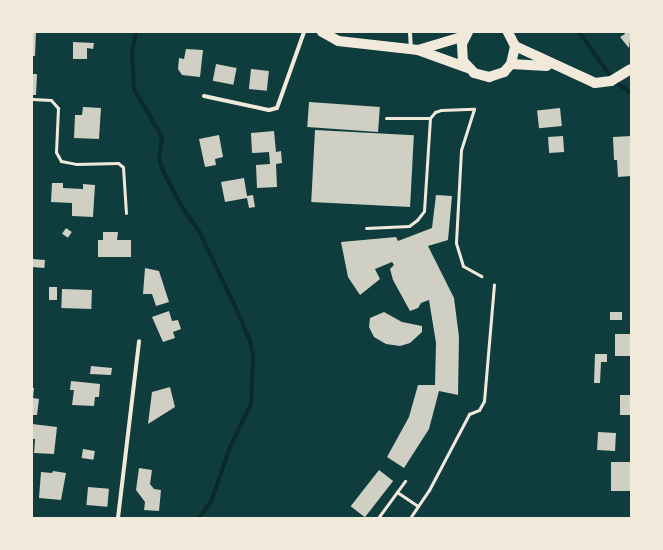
<!DOCTYPE html>
<html>
<head>
<meta charset="utf-8">
<style>
	body { margin:0 }
	#map { position:relative; width:663px; height:550px; overflow:hidden; background:#0f3d3e; font-family:"Public Sans",sans-serif }
	div>[style] { position:absolute }
	.stream>* { height:4px; margin:-2px; padding:0 2px; transform-origin:2px; border-radius:2px; background:#0a2a2b }
	.building>* { inset:0; background:#cfcfc3; transform-origin:0 0 }
	.service>* { height:3px; margin:-1.5px; padding:0 1.5px; transform-origin:1.5px; border-radius:1.5px; background:#f1e9da }
	.minor>* { height:4px; margin:-2px; padding:0 2px; transform-origin:2px; border-radius:2px; background:#f1e9da }
	.primary>* { height:10px; margin:-5px; padding:0 5px; transform-origin:5px; border-radius:5px; background:#f1e9da }
	span { translate:-50% -50%; white-space:nowrap; text-align:center; line-height:1.15; -webkit-text-stroke:3.5px #f1e9da; paint-order:stroke }
	.frame { position:absolute; inset:0; border:33px solid #f1e9da; pointer-events:none }
</style>
</head>
<body>
<div id="map">
	<div class="stream">
		<i style="left:136px;top:32px;width:21px;rotate:101deg"></i>
		<i style="left:132px;top:53px;width:36px;rotate:87deg"></i>
		<i style="left:134px;top:89px;width:56px;rotate:59.7deg"></i>
		<i style="left:162px;top:137px;width:21px;rotate:98deg"></i>
		<i style="left:159px;top:158px;width:14px;rotate:73deg"></i>
		<i style="left:163px;top:171px;width:41px;rotate:62.2deg"></i>
		<i style="left:182px;top:207px;width:29px;rotate:55deg"></i>
		<i style="left:199px;top:231px;width:81px;rotate:64.4deg"></i>
		<i style="left:234px;top:304px;width:40px;rotate:66.6deg"></i>
		<i style="left:250px;top:341px;width:16px;rotate:79deg"></i>
		<i style="left:253px;top:357px;width:47px;rotate:92.4deg"></i>
		<i style="left:251px;top:404px;width:48px;rotate:116deg"></i>
		<i style="left:230px;top:447px;width:58px;rotate:109.1deg"></i>
		<i style="left:211px;top:502px;width:20px;rotate:127deg"></i>
		<i style="left:579px;top:32px;width:60px;rotate:54.5deg"></i>
		<i style="left:614px;top:81px;width:21px;rotate:35deg"></i>
	</div>
	<div class="building">
		<i style="clip-path:polygon(32px 32px,36px 32px,35px 56px,32px 56px)"></i>
		<i style="clip-path:polygon(624px 32px,631px 32px,629px 48px,620px 37px,625px 34px)"></i>
		<i style="clip-path:polygon(73px 42px,94px 43px,93px 49px,87px 48px,87px 59px,73px 59px)"></i>
		<i style="clip-path:polygon(186px 49px,203px 50px,200px 77px,182px 75px,178px 69px,179px 58px,184px 59px)"></i>
		<i style="left:216px;top:64px;width:21px;height:17px;rotate:11deg"></i>
		<i style="left:251px;top:69px;width:18px;height:20px;rotate:6deg"></i>
		<i style="clip-path:polygon(32px 74px,37px 74px,36px 95px,32px 95px)"></i>
		<i style="left:309px;top:102px;width:71px;height:25px;rotate:4deg"></i>
		<i style="clip-path:polygon(83px 107px,101px 108px,99px 139px,74px 138px,75px 115px,82px 115px)"></i>
		<i style="left:560px;top:108px;width:18px;height:23px;rotate:84deg"></i>
		<i style="left:315px;top:130px;width:99px;height:72px;rotate:3deg"></i>
		<i style="clip-path:polygon(274px 131px,276px 152px,281px 151px,282px 163px,276px 164px,277px 187px,257px 188px,256px 165px,270px 164px,269px 152px,252px 153px,251px 133px)"></i>
		<i style="clip-path:polygon(219px 135px,223px 157px,215px 159px,216px 165px,205px 167px,199px 139px)"></i>
		<i style="left:563px;top:136px;width:16px;height:15px;rotate:86deg"></i>
		<i style="clip-path:polygon(631px 136px,631px 176px,618px 177px,617px 160px,614px 160px,613px 137px)"></i>
		<i style="clip-path:polygon(244px 178px,247px 196px,253px 195px,255px 207px,249px 208px,247px 198px,225px 202px,221px 182px)"></i>
		<i style="clip-path:polygon(52px 183px,63px 183px,63px 188px,83px 189px,83px 184px,95px 185px,93px 217px,72px 216px,72px 203px,51px 202px)"></i>
		<i style="clip-path:polygon(436px 195px,452px 196px,448px 240px,428px 246px,454px 298px,459px 337px,458px 395px,439px 391px,429px 429px,404px 468px,387px 457px,409px 417px,418px 385px,435px 385px,436px 343px,429px 300px,421px 303px,418px 308px,410px 311px,393px 280px,390px 269px,394px 265px,392px 262px,375px 269px,380px 279px,360px 295px,348px 277px,341px 242px,396px 237px,398px 241px,432px 228px)"></i>
		<i style="left:66px;top:228px;width:7px;height:7px;rotate:34deg"></i>
		<i style="clip-path:polygon(103px 232px,118px 232px,117px 240px,131px 240px,131px 257px,98px 257px,98px 240px,103px 240px)"></i>
		<i style="left:32px;top:259px;width:13px;height:8px;rotate:4deg"></i>
		<i style="clip-path:polygon(145px 268px,159px 271px,169px 302px,156px 306px,152px 294px,143px 294px)"></i>
		<i style="left:49px;top:287px;width:8px;height:13px"></i>
		<i style="left:62px;top:289px;width:30px;height:19px;rotate:2deg"></i>
		<i style="clip-path:polygon(169px 311px,172px 321px,178px 320px,181px 329px,173px 332px,175px 338px,163px 342px,152px 317px)"></i>
		<i style="clip-path:polygon(384px 312px,402px 322px,422px 326px,422px 332px,410px 343px,400px 346px,386px 344px,374px 337px,369px 327px,370px 318px)"></i>
		<i style="left:610px;top:312px;width:12px;height:8px"></i>
		<i style="left:631px;top:334px;width:22px;height:16px;rotate:90deg"></i>
		<i style="clip-path:polygon(595px 354px,607px 354px,607px 362px,601px 362px,600px 383px,594px 383px)"></i>
		<i style="clip-path:polygon(91px 366px,112px 368px,111px 375px,90px 374px)"></i>
		<i style="clip-path:polygon(71px 381px,100px 384px,99px 397px,95px 397px,94px 406px,72px 405px,74px 390px,70px 390px)"></i>
		<i style="clip-path:polygon(170px 387px,175px 407px,148px 424px,152px 392px)"></i>
		<i style="clip-path:polygon(32px 388px,34px 388px,33px 398px,39px 399px,37px 415px,32px 415px)"></i>
		<i style="left:631px;top:395px;width:20px;height:11px;rotate:90deg"></i>
		<i style="clip-path:polygon(32px 424px,57px 427px,54px 454px,34px 453px,35px 439px,32px 439px)"></i>
		<i style="left:598px;top:432px;width:18px;height:18px;rotate:3deg"></i>
		<i style="left:83px;top:449px;width:12px;height:9px;rotate:9deg"></i>
		<i style="left:611px;top:462px;width:20px;height:29px"></i>
		<i style="clip-path:polygon(139px 468px,152px 470px,150px 484px,154px 489px,161px 490px,159px 511px,144px 510px,145px 502px,136px 490px)"></i>
		<i style="left:379px;top:470px;width:18px;height:46px;rotate:38deg"></i>
		<i style="clip-path:polygon(53px 471px,66px 473px,61px 500px,39px 498px,41px 472px,52px 473px)"></i>
		<i style="left:88px;top:487px;width:21px;height:18px;rotate:5deg"></i>
	</div>
	<div class="service">
		<i style="left:32px;top:99px;width:19px;rotate:3deg"></i>
		<i style="left:51px;top:100px;width:11px;rotate:49deg"></i>
		<i style="left:58px;top:108px;width:44px;rotate:92.6deg"></i>
		<i style="left:56px;top:152px;width:10px;rotate:61deg"></i>
		<i style="left:61px;top:161px;width:15px;rotate:11deg"></i>
		<i style="left:76px;top:164px;width:42px;rotate:-1.4deg"></i>
		<i style="left:118px;top:163px;width:6px;rotate:39deg"></i>
		<i style="left:123px;top:167px;width:46px;rotate:86.3deg"></i>
		<i style="left:386px;top:118px;width:44px"></i>
		<i style="left:366px;top:228px;width:43px;rotate:-2.7deg"></i>
		<i style="left:409px;top:226px;width:10px;rotate:-37deg"></i>
		<i style="left:417px;top:220px;width:11px;rotate:-52deg"></i>
		<i style="left:424px;top:211px;width:93px;rotate:-86.3deg"></i>
		<i style="left:430px;top:118px;width:8px;rotate:-50deg"></i>
		<i style="left:435px;top:112px;width:6px;rotate:-18deg"></i>
		<i style="left:441px;top:110px;width:33px;rotate:-2deg"></i>
		<i style="left:474px;top:109px;width:43px;rotate:107.6deg"></i>
		<i style="left:461px;top:150px;width:93px;rotate:93.1deg"></i>
		<i style="left:456px;top:243px;width:24px;rotate:73deg"></i>
		<i style="left:463px;top:266px;width:21px;rotate:29deg"></i>
		<i style="left:397px;top:492px;width:25px;rotate:34deg"></i>
		<i style="left:378px;top:518px;width:46px;rotate:-53.9deg"></i>
		<i style="left:410px;top:518px;width:34px;rotate:-56deg"></i>
		<i style="left:429px;top:490px;width:86px;rotate:-62.2deg"></i>
		<i style="left:469px;top:414px;width:11px;rotate:-22deg"></i>
		<i style="left:479px;top:410px;width:10px;rotate:-61deg"></i>
		<i style="left:484px;top:401px;width:117px;rotate:-85.1deg"></i>
	</div>
	<div class="minor">
		<i style="left:410px;top:32px;width:17px;rotate:87deg"></i>
		<i style="left:204px;top:96px;width:66px;rotate:12.2deg"></i>
		<i style="left:269px;top:110px;width:8px;rotate:-14deg"></i>
		<i style="left:277px;top:108px;width:81px;rotate:-70.4deg"></i>
		<i style="left:118px;top:518px;width:178px;rotate:-83.2deg"></i>
	</div>
	<div class="primary">
		<i style="left:322px;top:32px;width:18px;rotate:29deg"></i>
		<i style="left:338px;top:41px;width:81px;rotate:6.4deg"></i>
		<i style="left:418px;top:50px;width:53px;rotate:19.8deg"></i>
		<i style="left:468px;top:32px;width:13px;rotate:117deg"></i>
		<i style="left:462px;top:44px;width:17px;rotate:87deg"></i>
		<i style="left:463px;top:61px;width:16px;rotate:47deg"></i>
		<i style="left:474px;top:73px;width:16px;rotate:15deg"></i>
		<i style="left:489px;top:77px;width:16px;rotate:-18deg"></i>
		<i style="left:504px;top:72px;width:11px;rotate:-49deg"></i>
		<i style="left:511px;top:64px;width:18px;rotate:-77deg"></i>
		<i style="left:515px;top:46px;width:16px;rotate:-117deg"></i>
		<i style="left:515px;top:46px;width:88px;rotate:24.8deg"></i>
		<i style="left:595px;top:83px;width:16px;rotate:-7deg"></i>
		<i style="left:611px;top:81px;width:23px;rotate:-31deg"></i>
		<i style="left:418px;top:50px;width:49px;rotate:-16.6deg"></i>
		<i style="left:511px;top:64px;width:36px;rotate:3deg"></i>
	</div>
	<div class="frame"></div>
</div>
</body>
</html>
